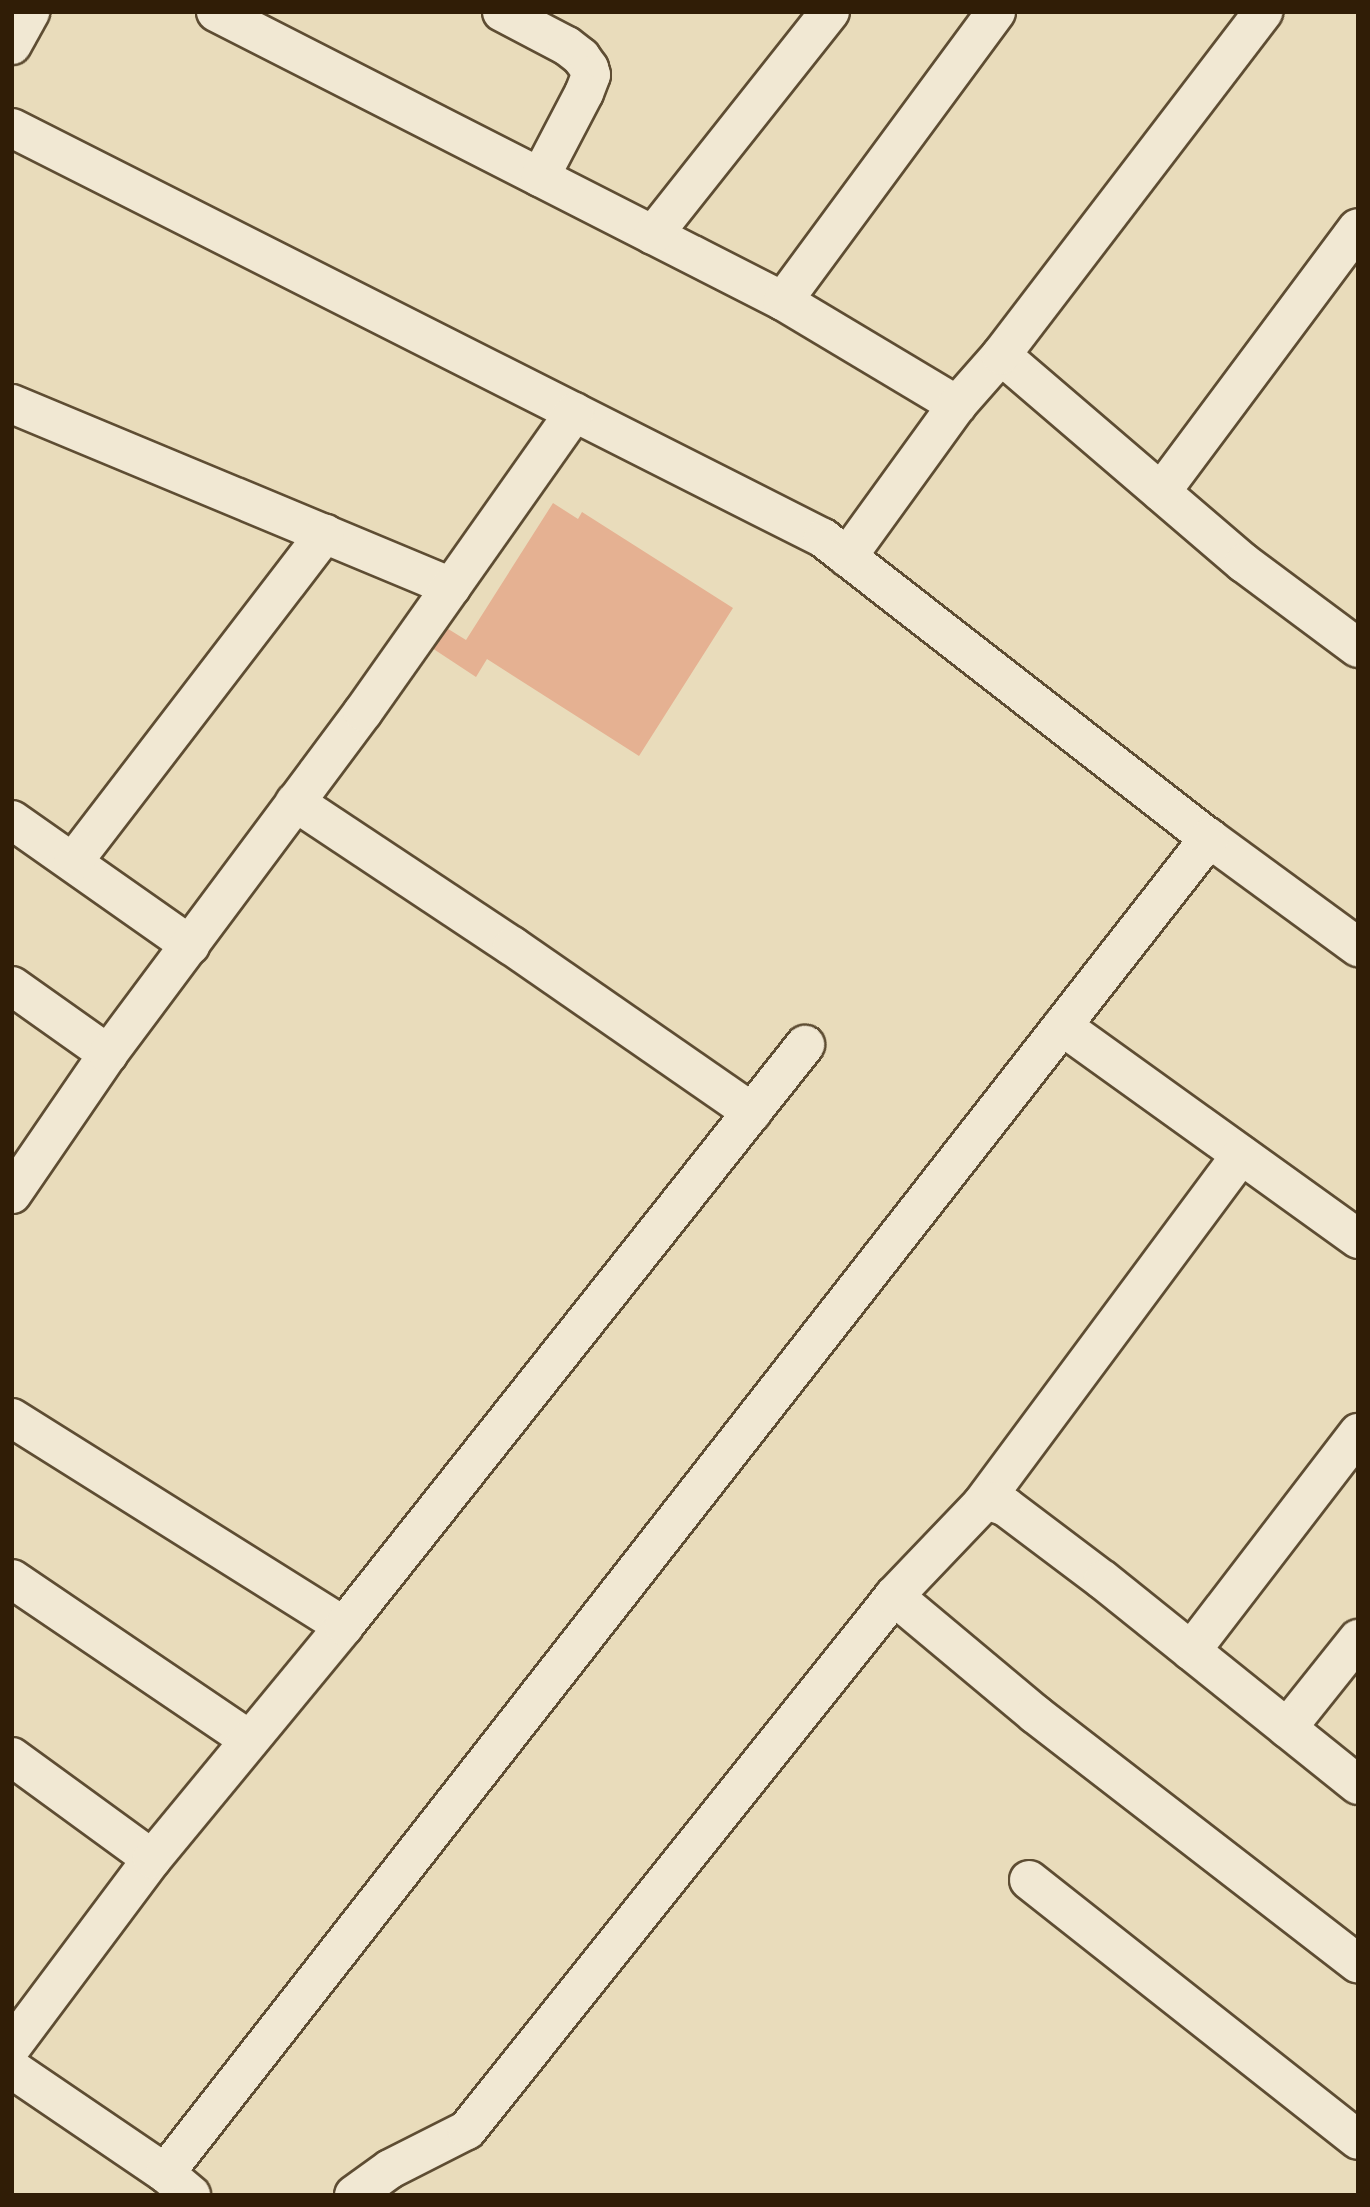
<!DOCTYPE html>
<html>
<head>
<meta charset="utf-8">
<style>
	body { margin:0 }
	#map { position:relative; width:1370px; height:2207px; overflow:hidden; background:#e9dcbb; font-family:"IM FELL French Canon",serif }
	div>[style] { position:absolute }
	.building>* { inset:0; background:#e5b192 }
	.roads { filter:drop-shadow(2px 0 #5e4d33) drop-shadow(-2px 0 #5e4d33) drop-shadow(0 2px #5e4d33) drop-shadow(0 -2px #5e4d33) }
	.minor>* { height:38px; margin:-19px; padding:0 19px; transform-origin:19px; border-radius:19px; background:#f1e8d3 }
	span { translate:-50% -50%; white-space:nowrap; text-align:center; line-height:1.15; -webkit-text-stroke:5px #f1e8d3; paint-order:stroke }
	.frame { position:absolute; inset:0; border:14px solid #301d06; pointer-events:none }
</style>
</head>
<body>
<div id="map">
	<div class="building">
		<i style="clip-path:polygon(553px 503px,578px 519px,582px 512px,733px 608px,639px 756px,487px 659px,476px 677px,432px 648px,445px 627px,466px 640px)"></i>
	</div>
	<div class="roads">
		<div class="minor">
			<i style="left:216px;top:12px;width:636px;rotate:27.01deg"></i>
			<i style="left:783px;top:301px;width:203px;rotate:30.9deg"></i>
			<i style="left:502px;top:12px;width:73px;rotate:27.6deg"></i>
			<i style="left:567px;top:46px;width:18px;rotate:38deg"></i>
			<i style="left:581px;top:57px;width:14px;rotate:54deg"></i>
			<i style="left:589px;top:68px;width:7px;rotate:74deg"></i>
			<i style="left:591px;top:75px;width:19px;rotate:111deg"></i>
			<i style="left:584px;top:93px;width:95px;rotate:117.6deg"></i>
			<i style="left:12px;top:45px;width:38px;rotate:-61deg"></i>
			<i style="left:12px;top:128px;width:909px;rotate:26.82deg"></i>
			<i style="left:823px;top:538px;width:489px;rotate:37.9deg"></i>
			<i style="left:1209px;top:838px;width:185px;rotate:36.2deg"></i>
			<i style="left:653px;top:235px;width:285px;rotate:-51.6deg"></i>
			<i style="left:783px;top:301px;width:359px;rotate:-53.6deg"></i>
			<i style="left:1001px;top:355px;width:320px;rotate:40.6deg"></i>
			<i style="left:1244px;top:563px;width:142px;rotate:36.7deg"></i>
			<i style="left:12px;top:404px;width:476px;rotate:22.6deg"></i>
			<i style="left:1161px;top:492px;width:329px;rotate:-53.3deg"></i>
			<i style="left:847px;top:557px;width:188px;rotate:-54.1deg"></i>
			<i style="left:957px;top:405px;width:67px;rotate:-48.7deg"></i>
			<i style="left:1001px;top:355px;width:432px;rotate:-52.6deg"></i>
			<i style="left:295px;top:802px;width:260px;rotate:33.6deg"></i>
			<i style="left:512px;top:946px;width:292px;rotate:34.7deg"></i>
			<i style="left:12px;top:820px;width:218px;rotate:35.1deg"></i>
			<i style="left:73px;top:862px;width:414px;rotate:-52.5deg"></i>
			<i style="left:12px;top:986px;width:118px;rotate:35.3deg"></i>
			<i style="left:1062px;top:1026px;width:365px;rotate:35.7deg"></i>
			<i style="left:12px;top:1194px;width:170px;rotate:-55.6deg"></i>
			<i style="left:108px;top:1054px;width:427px;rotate:-53.3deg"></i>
			<i style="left:363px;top:712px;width:367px;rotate:-54.8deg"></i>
			<i style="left:12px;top:1418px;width:392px;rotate:32.1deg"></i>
			<i style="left:981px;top:1505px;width:436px;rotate:-53.4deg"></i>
			<i style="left:12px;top:1579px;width:287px;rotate:34.1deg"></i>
			<i style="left:894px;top:1596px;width:184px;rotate:39.9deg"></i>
			<i style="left:1035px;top:1714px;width:408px;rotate:37.7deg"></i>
			<i style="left:1191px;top:1651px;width:275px;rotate:-52.5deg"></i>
			<i style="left:1287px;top:1728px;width:114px;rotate:-51.4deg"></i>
			<i style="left:12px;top:1757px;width:173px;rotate:36.1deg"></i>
			<i style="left:1029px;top:1880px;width:419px;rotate:38.3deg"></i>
			<i style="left:12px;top:2046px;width:234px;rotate:-53.2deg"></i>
			<i style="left:152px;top:1859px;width:302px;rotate:-50.5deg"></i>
			<i style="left:344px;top:1626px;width:742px;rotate:-51.57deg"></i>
			<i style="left:12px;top:2069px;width:185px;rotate:34.2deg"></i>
			<i style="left:165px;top:2173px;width:34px;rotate:40deg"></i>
			<i style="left:165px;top:2173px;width:1695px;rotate:-51.97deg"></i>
			<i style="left:354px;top:2195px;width:44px;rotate:-35.8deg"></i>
			<i style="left:390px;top:2169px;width:86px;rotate:-26.9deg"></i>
			<i style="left:467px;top:2130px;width:684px;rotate:-51.35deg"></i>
			<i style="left:894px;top:1596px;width:126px;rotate:-46.3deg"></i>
			<i style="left:981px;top:1505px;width:9px;rotate:-27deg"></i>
			<i style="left:989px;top:1501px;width:18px;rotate:19deg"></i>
			<i style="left:1006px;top:1507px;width:121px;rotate:37deg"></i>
			<i style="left:1103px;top:1580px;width:327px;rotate:38.8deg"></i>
		</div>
	</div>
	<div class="frame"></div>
</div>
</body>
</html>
